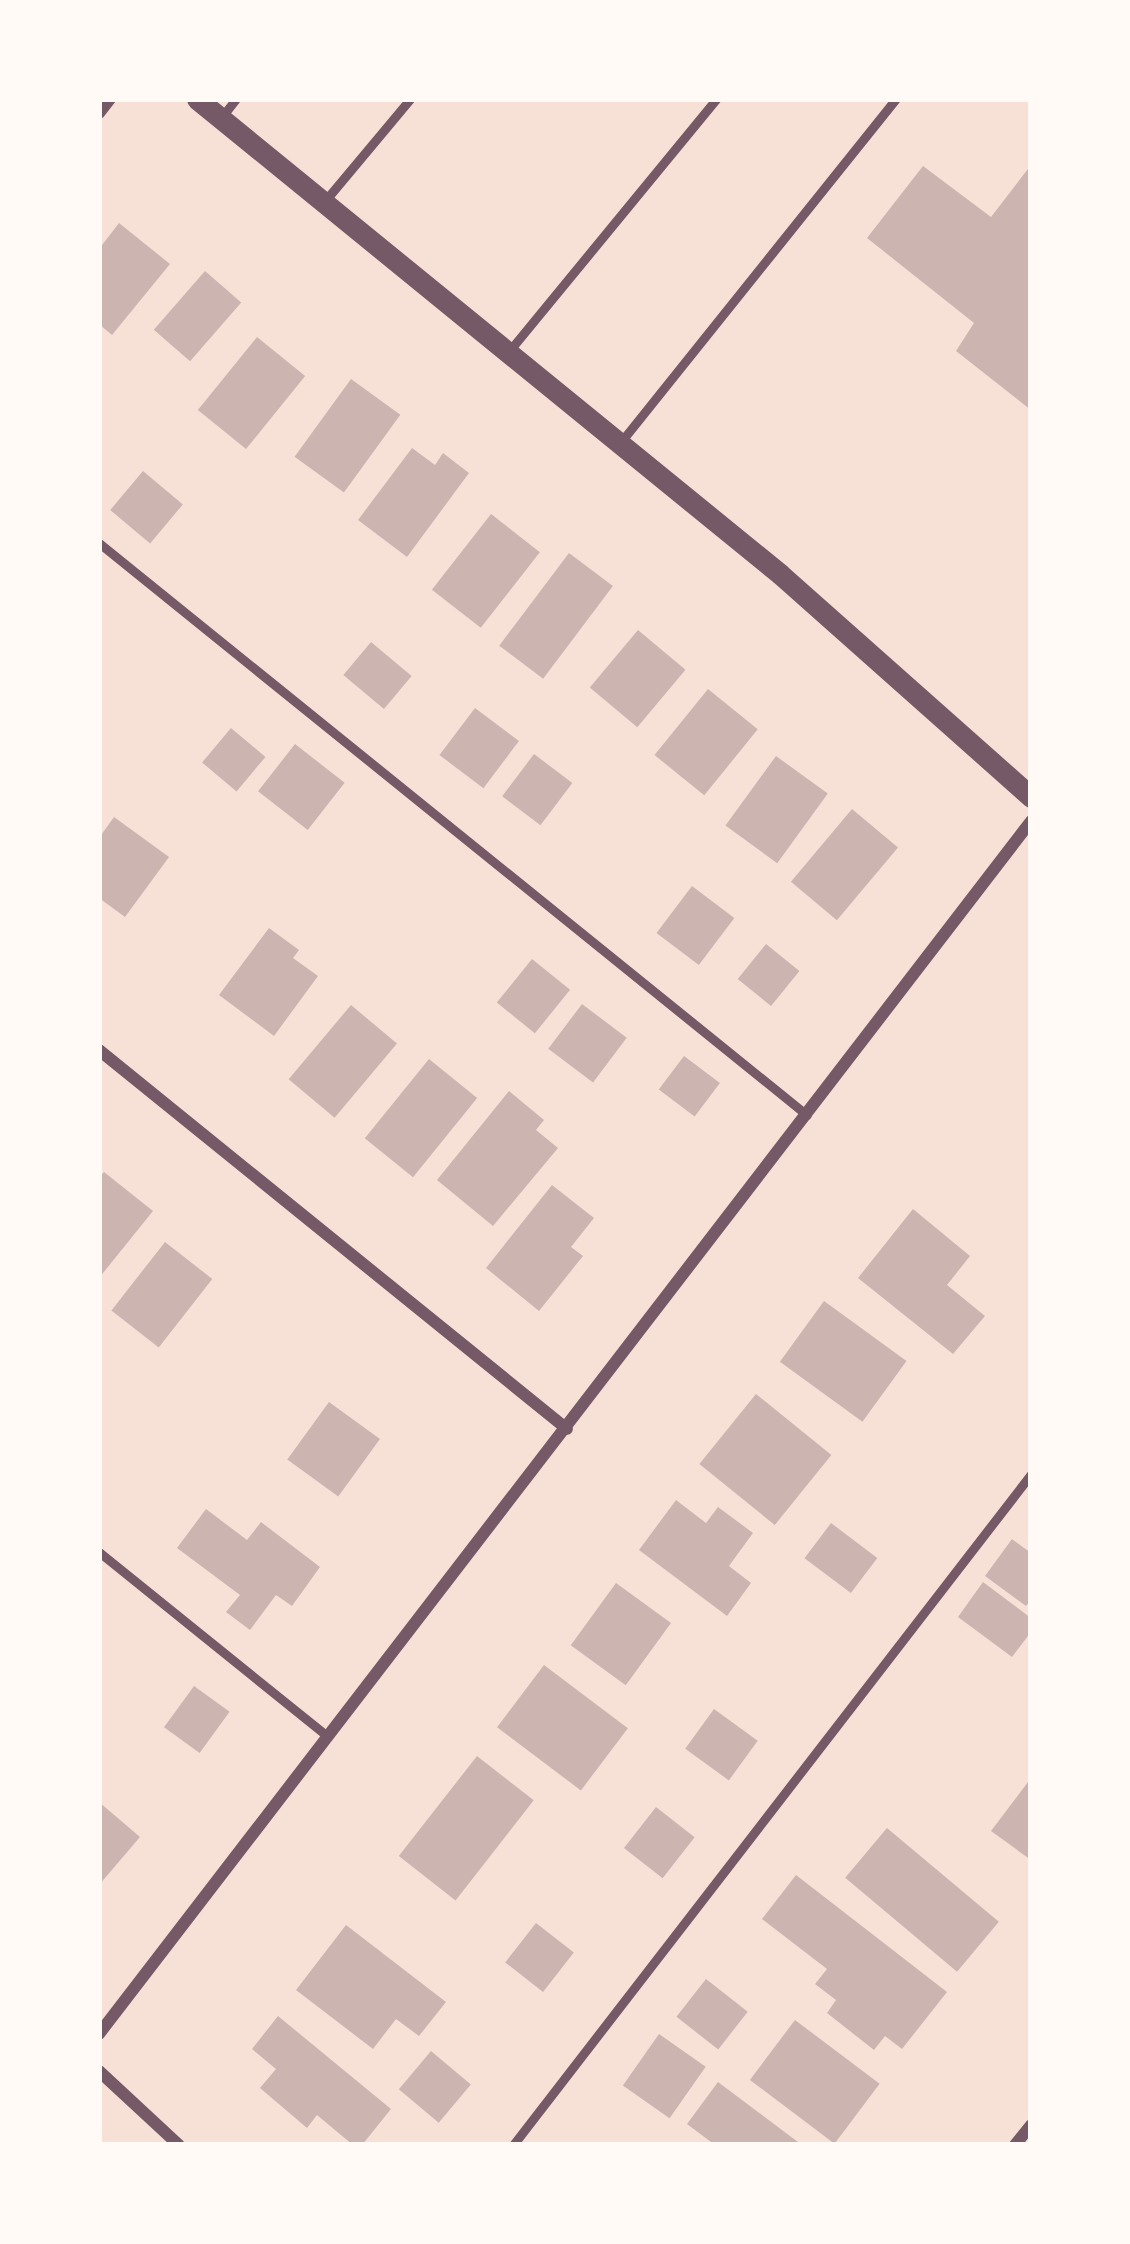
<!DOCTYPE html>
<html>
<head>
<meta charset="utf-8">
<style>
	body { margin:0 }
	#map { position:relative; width:1130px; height:2244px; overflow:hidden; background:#f7e1d7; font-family:Lato,sans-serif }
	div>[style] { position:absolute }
	.building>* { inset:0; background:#ccb4b1; transform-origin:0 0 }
	.service>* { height:9px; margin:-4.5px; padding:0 4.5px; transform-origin:4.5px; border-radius:4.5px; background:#755966 }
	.minor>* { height:12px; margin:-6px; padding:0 6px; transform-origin:6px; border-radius:6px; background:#755966 }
	.tertiary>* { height:21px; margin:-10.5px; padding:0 10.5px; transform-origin:10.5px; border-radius:10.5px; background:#755966 }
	span { translate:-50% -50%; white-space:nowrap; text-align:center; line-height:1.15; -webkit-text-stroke:9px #fffaf5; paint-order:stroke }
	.frame { position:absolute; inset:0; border:102px solid #fffaf5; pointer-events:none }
</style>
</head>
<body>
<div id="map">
	<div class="building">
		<i style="clip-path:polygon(1031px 165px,1031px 410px,956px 351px,974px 323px,867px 238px,923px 166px,991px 217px)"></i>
		<i style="clip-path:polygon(119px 223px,170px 264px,112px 335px,99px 324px,99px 249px)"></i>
		<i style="left:205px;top:271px;width:48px;height:78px;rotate:41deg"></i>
		<i style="left:257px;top:337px;width:62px;height:94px;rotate:39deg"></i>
		<i style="left:351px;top:379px;width:61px;height:96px;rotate:36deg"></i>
		<i style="clip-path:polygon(412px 448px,435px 465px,443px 453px,469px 473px,407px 557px,358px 520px)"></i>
		<i style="left:143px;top:471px;width:52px;height:51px;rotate:40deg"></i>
		<i style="left:491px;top:514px;width:62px;height:96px;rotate:38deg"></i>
		<i style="left:569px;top:553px;width:55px;height:116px;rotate:37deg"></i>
		<i style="left:638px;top:630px;width:62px;height:75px;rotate:40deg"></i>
		<i style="left:371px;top:642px;width:53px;height:43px;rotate:40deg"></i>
		<i style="left:708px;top:689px;width:64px;height:85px;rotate:39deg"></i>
		<i style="left:475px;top:708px;width:55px;height:59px;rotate:37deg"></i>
		<i style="left:231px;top:728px;width:45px;height:45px;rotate:40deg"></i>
		<i style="left:295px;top:744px;width:63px;height:60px;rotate:38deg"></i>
		<i style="left:534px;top:754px;width:48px;height:53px;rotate:37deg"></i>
		<i style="left:776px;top:756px;width:64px;height:86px;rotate:36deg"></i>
		<i style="left:852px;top:809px;width:60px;height:95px;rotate:40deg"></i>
		<i style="clip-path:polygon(114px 817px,169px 857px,125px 917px,99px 898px,99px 838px)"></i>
		<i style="left:692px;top:886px;width:53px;height:59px;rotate:37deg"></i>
		<i style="clip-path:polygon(269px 928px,299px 950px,293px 958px,318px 976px,274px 1036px,219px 995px)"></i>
		<i style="left:766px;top:944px;width:43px;height:45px;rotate:39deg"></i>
		<i style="left:532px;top:959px;width:49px;height:56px;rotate:39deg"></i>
		<i style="left:582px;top:1004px;width:56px;height:56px;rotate:37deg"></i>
		<i style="left:351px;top:1005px;width:60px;height:97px;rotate:40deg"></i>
		<i style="left:684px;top:1056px;width:45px;height:42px;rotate:37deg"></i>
		<i style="left:429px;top:1059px;width:62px;height:102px;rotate:39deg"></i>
		<i style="clip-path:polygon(509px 1091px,544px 1120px,536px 1130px,558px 1148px,493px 1226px,437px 1180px)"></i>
		<i style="clip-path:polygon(104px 1172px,153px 1211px,99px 1278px,99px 1178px)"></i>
		<i style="clip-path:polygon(552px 1185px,594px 1218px,571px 1247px,583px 1256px,539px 1311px,486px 1268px)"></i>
		<i style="clip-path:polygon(913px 1209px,970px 1256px,947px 1285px,985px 1316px,953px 1354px,858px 1278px)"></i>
		<i style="left:165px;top:1242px;width:60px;height:87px;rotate:38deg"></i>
		<i style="left:824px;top:1301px;width:102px;height:75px;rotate:36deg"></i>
		<i style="left:756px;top:1394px;width:97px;height:90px;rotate:39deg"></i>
		<i style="left:329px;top:1402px;width:63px;height:71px;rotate:36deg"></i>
		<i style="clip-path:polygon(676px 1500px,706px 1523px,718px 1507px,753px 1533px,729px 1566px,751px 1583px,727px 1616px,639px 1550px)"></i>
		<i style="clip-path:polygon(206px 1509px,247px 1540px,261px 1522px,320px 1567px,292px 1606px,276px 1595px,250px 1630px,226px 1612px,240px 1595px,177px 1548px)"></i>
		<i style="left:831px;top:1523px;width:58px;height:44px;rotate:37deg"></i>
		<i style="clip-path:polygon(1012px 1539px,1031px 1553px,1031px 1600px,1026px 1606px,985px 1576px)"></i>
		<i style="clip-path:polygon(983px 1582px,1031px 1618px,1031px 1632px,1012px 1657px,958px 1617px)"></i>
		<i style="left:616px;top:1583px;width:68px;height:77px;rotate:36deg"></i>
		<i style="left:544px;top:1665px;width:105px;height:78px;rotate:37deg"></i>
		<i style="left:194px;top:1686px;width:44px;height:51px;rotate:36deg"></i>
		<i style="left:714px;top:1709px;width:54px;height:49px;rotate:36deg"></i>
		<i style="left:477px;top:1756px;width:72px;height:127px;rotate:38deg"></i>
		<i style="clip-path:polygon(1031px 1778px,1031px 1860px,991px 1831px)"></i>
		<i style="clip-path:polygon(99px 1802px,140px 1837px,99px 1885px)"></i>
		<i style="left:656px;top:1807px;width:49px;height:52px;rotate:38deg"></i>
		<i style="left:887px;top:1828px;width:146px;height:65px;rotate:40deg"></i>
		<i style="clip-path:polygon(796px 1875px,947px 1992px,902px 2049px,885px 2036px,874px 2050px,827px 2013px,836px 2000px,815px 1984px,827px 1969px,762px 1919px)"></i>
		<i style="left:536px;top:1923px;width:48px;height:50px;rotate:38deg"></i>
		<i style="clip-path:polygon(346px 1925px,446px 2002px,419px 2036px,396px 2019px,373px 2049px,296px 1990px)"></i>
		<i style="left:706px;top:1979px;width:53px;height:48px;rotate:38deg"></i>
		<i style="clip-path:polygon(278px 2016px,391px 2109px,362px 2145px,353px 2145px,317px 2115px,307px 2128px,260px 2088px,276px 2069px,252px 2049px)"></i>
		<i style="left:795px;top:2020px;width:106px;height:75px;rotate:37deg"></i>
		<i style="left:659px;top:2034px;width:57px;height:63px;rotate:35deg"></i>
		<i style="left:431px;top:2051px;width:52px;height:50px;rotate:40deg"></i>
		<i style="clip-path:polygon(718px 2082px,802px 2145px,715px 2145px,687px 2124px)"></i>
	</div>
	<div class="service">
		<i style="left:221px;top:118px;width:24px;rotate:-52deg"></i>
		<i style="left:324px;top:202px;width:134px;rotate:-50.1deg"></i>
		<i style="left:510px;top:350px;width:325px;rotate:-50.6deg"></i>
		<i style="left:620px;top:443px;width:441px;rotate:-51.3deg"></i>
		<i style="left:99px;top:543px;width:910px;rotate:38.94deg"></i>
		<i style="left:99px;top:1552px;width:294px;rotate:38.9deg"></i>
		<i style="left:513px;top:2145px;width:848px;rotate:-52.33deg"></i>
	</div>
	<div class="minor">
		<i style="left:99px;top:113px;width:18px;rotate:-52deg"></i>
		<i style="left:99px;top:1050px;width:602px;rotate:39deg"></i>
		<i style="left:99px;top:2034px;width:1530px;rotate:-52.46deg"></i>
		<i style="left:99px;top:2071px;width:109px;rotate:42.8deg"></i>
		<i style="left:1015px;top:2145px;width:26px;rotate:-51deg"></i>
	</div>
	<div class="tertiary">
		<i style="left:197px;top:99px;width:752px;rotate:39.17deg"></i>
		<i style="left:780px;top:574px;width:336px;rotate:41.6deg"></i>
	</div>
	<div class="frame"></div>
</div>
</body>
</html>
